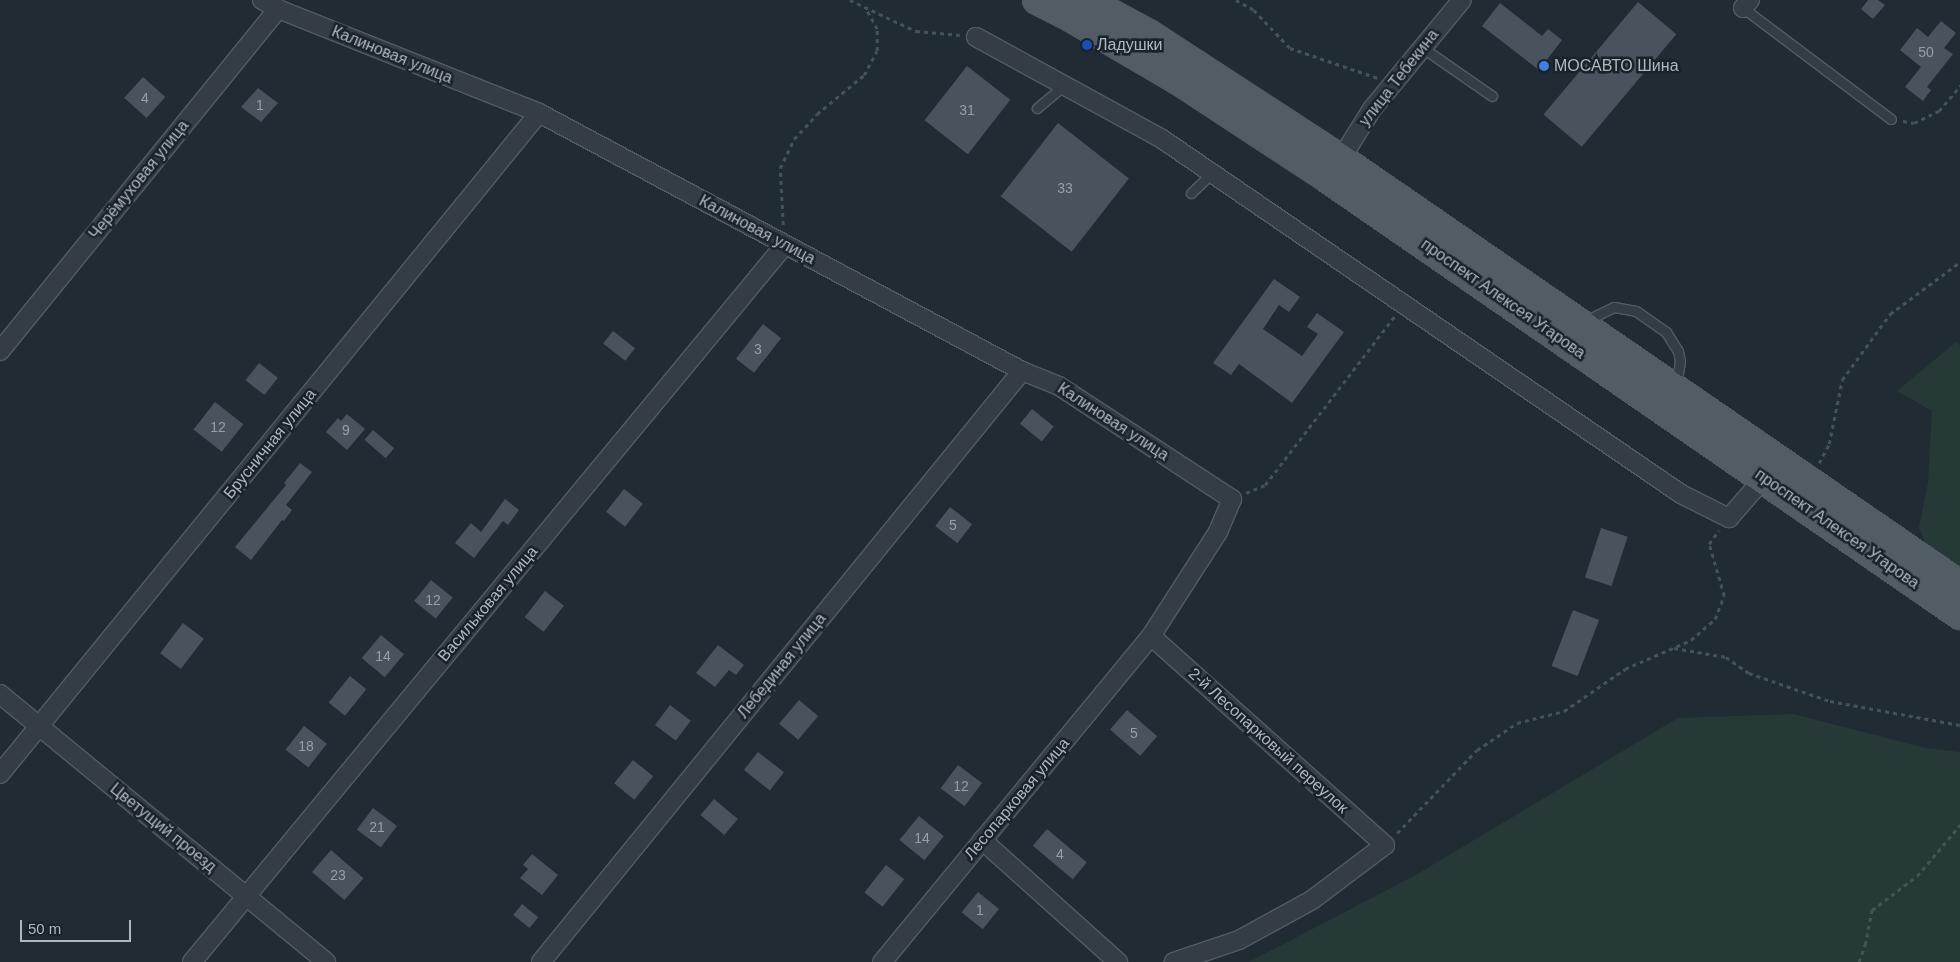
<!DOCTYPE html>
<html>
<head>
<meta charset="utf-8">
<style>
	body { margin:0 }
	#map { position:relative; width:1960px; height:962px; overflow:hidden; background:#212b34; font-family:Helvetica,sans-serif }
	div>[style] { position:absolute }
	.green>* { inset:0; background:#263937 }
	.building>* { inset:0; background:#48535e; transform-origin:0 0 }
	.path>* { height:2.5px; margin-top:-1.25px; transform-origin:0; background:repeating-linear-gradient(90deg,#425455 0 4px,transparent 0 8px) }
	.roads { filter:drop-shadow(1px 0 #525b63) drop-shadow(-1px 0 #525b63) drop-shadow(0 1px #525b63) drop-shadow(0 -1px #525b63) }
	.lane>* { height:9px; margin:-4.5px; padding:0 4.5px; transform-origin:4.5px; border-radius:4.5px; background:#343d45 }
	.street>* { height:18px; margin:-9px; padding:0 9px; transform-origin:9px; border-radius:9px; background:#343d45 }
	.primary>* { height:28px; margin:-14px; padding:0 14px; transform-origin:14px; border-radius:14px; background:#525c65 }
	.dots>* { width:14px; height:14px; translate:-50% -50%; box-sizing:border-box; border:2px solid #1a2229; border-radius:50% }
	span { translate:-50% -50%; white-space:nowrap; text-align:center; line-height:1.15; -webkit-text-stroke:5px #1a2229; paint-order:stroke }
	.number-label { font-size:14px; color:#959fa9 }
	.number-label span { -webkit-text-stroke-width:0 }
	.poi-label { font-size:16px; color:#afb8c2 }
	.left { translate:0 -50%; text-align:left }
	.street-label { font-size:16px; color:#afb8c2 }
	.scale { position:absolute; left:20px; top:920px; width:111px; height:22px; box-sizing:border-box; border:2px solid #afb8c2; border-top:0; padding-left:6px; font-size:15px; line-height:18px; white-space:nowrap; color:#afb8c2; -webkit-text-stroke:4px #1a2229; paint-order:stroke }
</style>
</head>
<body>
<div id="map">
	<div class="green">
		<i style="clip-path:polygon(1956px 342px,1960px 345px,1960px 570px,1927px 547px,1919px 527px,1928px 483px,1932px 411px,1897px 391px)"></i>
		<i style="clip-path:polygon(1793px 714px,1926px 748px,1960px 752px,1960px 962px,1249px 962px,1414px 876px,1678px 718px)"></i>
	</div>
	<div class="building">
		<i style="clip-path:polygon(1868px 0,1878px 0,1885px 5px,1873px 19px,1861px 9px)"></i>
		<i style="left:1638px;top:2px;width:50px;height:147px;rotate:40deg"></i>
		<i style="clip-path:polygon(1500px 3px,1542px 36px,1548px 29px,1562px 40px,1539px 70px,1482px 26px)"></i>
		<i style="clip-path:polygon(1941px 21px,1956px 33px,1944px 48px,1953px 54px,1927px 87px,1931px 90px,1923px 101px,1905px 87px,1921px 67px,1900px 50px,1917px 28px,1928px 37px)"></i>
		<i style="left:967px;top:66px;width:55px;height:69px;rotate:38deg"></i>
		<i style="left:143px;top:77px;width:30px;height:28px;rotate:42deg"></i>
		<i style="clip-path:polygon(258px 88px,278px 103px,261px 122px,241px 107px)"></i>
		<i style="left:1058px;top:123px;width:90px;height:93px;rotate:38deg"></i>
		<i style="clip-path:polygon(1274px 279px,1300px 297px,1289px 312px,1279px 305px,1263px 329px,1302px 356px,1318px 334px,1307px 327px,1317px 313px,1344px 332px,1292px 403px,1239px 364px,1231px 375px,1213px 363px)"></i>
		<i style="left:763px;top:324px;width:23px;height:44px;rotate:38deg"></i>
		<i style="left:613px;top:331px;width:28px;height:16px;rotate:38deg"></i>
		<i style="left:259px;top:363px;width:24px;height:22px;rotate:38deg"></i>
		<i style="left:215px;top:402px;width:36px;height:35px;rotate:38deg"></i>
		<i style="left:1032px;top:409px;width:28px;height:19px;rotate:39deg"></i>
		<i style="clip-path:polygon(347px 414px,365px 429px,347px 450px,326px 432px,338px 418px,341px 421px)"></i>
		<i style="left:373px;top:430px;width:28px;height:13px;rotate:41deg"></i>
		<i style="clip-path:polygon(300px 463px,312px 472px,286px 505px,292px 510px,284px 521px,282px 520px,251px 560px,235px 547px,286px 485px,284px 483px)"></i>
		<i style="left:624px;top:489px;width:24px;height:29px;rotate:38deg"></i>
		<i style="clip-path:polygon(505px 499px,519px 510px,508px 525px,503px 521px,474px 558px,455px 543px,471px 523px,481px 532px)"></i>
		<i style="left:950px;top:507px;width:28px;height:24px;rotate:38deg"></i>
		<i style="left:1601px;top:528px;width:28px;height:52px;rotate:18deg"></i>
		<i style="left:431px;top:580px;width:28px;height:27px;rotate:39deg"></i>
		<i style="left:545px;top:591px;width:24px;height:33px;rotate:38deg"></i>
		<i style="left:1573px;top:610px;width:28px;height:60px;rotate:21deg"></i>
		<i style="left:183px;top:623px;width:26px;height:38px;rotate:37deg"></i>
		<i style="left:381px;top:635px;width:30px;height:30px;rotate:40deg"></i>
		<i style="clip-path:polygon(718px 645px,744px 665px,736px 675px,729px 670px,715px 687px,696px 673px)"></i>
		<i style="left:350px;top:676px;width:21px;height:34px;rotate:39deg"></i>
		<i style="left:799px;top:700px;width:25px;height:31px;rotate:40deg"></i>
		<i style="left:670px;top:705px;width:26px;height:25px;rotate:37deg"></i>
		<i style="left:1127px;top:710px;width:40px;height:26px;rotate:41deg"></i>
		<i style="left:304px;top:726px;width:29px;height:30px;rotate:38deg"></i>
		<i style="left:758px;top:752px;width:33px;height:23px;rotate:38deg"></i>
		<i style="left:633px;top:760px;width:26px;height:30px;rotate:39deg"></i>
		<i style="left:958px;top:765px;width:30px;height:29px;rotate:37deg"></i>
		<i style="left:714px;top:799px;width:31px;height:21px;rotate:40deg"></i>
		<i style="left:373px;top:808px;width:30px;height:27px;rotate:37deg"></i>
		<i style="left:919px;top:816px;width:32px;height:31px;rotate:39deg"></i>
		<i style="left:1047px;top:829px;width:52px;height:22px;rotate:40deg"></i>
		<i style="left:331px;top:850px;width:43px;height:29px;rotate:41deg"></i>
		<i style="clip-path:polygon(532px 854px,558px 875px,542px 895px,520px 878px,528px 869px,523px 865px)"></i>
		<i style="left:886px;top:865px;width:23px;height:35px;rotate:38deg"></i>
		<i style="left:978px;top:892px;width:27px;height:26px;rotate:39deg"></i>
		<i style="left:522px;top:904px;width:21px;height:14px;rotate:39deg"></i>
	</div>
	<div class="path">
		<i style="left:850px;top:0;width:73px;rotate:25.2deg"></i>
		<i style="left:916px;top:31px;width:44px;rotate:5.2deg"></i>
		<i style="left:1236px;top:0;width:21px;rotate:29deg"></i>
		<i style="left:1254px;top:10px;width:52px;rotate:46.5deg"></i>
		<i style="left:1290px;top:48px;width:93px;rotate:18.8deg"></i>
		<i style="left:1903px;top:121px;width:11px;rotate:10deg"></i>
		<i style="left:1914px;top:123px;width:28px;rotate:-26deg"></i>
		<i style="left:1939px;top:111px;width:33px;rotate:-50deg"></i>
		<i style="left:783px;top:225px;width:57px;rotate:-93deg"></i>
		<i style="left:780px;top:168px;width:32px;rotate:-64deg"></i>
		<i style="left:794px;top:139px;width:34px;rotate:-47deg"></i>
		<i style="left:817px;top:114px;width:61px;rotate:-39.7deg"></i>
		<i style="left:864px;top:75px;width:27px;rotate:-62deg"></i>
		<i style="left:877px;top:51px;width:22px;rotate:-90deg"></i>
		<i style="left:877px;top:29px;width:25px;rotate:-119deg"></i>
		<i style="left:1819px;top:463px;width:21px;rotate:-62deg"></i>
		<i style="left:1829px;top:444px;width:65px;rotate:-78.5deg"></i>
		<i style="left:1842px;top:380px;width:82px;rotate:-54deg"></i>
		<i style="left:1890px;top:314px;width:87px;rotate:-36.6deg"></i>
		<i style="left:1246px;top:493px;width:21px;rotate:-23deg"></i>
		<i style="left:1265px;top:485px;width:212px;rotate:-52.5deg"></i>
		<i style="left:1674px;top:648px;width:53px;rotate:9.8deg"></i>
		<i style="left:1726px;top:657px;width:28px;rotate:35deg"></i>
		<i style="left:1749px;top:673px;width:86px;rotate:19.1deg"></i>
		<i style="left:1830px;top:701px;width:132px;rotate:10.5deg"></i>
		<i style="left:1397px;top:833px;width:115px;rotate:-46.1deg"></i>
		<i style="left:1477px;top:750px;width:48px;rotate:-34deg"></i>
		<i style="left:1517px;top:723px;width:49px;rotate:-14.3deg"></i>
		<i style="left:1564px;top:711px;width:74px;rotate:-34.5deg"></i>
		<i style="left:1625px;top:669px;width:72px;rotate:-23.7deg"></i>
		<i style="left:1691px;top:640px;width:32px;rotate:-41deg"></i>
		<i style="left:1715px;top:619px;width:25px;rotate:-69deg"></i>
		<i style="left:1724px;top:596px;width:54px;rotate:-106.1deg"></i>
		<i style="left:1709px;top:544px;width:17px;rotate:-54deg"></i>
		<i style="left:1859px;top:962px;width:18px;rotate:-71deg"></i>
		<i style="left:1865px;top:945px;width:36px;rotate:-79deg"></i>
		<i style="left:1872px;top:910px;width:56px;rotate:-37.1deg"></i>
		<i style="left:1917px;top:876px;width:67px;rotate:-49.9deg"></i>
	</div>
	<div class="roads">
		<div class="lane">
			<i style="left:1743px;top:8px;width:185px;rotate:36.9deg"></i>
			<i style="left:1423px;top:48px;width:84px;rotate:34.8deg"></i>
			<i style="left:1037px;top:108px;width:35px;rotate:-40deg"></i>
			<i style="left:1191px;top:193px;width:29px;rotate:-44deg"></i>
			<i style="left:1583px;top:322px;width:34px;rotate:-26deg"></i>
			<i style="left:1614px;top:307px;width:22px;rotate:10deg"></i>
			<i style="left:1636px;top:311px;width:37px;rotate:35deg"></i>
			<i style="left:1666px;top:332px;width:22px;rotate:58deg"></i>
			<i style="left:1678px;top:351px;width:10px;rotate:79deg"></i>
			<i style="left:1680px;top:361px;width:25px;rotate:99deg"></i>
		</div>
		<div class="street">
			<i style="left:262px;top:0;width:18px;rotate:29deg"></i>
			<i style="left:278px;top:9px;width:281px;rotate:21.7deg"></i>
			<i style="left:539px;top:113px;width:548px;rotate:28.11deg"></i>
			<i style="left:1022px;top:371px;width:40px;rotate:22deg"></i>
			<i style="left:1059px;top:386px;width:207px;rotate:33.2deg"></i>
			<i style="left:1232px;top:499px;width:36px;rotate:113deg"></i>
			<i style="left:1218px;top:532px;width:124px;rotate:122.8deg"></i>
			<i style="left:1151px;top:636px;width:423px;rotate:129.5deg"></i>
			<i style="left:1743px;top:8px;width:11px;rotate:-49deg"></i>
			<i style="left:976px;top:37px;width:212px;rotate:28.7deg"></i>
			<i style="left:1162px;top:139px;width:629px;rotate:34.37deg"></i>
			<i style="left:1681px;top:494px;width:54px;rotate:26.6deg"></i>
			<i style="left:1729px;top:518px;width:53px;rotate:-48.8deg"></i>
			<i style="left:1341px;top:159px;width:59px;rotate:-58.2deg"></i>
			<i style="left:1372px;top:109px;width:141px;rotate:-50.5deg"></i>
			<i style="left:0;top:351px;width:441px;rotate:-50.9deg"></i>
			<i style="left:1151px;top:636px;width:314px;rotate:41.8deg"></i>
			<i style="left:1385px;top:845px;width:91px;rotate:143deg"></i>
			<i style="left:1312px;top:900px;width:83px;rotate:151.3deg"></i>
			<i style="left:1239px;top:940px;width:69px;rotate:161.3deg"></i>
			<i style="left:0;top:694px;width:422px;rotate:39.4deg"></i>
			<i style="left:0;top:774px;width:853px;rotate:-50.81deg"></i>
			<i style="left:982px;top:840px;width:183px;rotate:41.9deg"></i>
			<i style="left:192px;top:962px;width:929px;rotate:-50.42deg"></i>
			<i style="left:541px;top:962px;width:762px;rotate:-50.86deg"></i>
		</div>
		<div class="primary">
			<i style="left:1037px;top:0;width:31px;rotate:27deg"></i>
			<i style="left:1065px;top:14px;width:131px;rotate:30.3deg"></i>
			<i style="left:1178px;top:80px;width:178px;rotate:33.3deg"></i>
			<i style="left:1327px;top:178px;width:769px;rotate:34.62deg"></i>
			<i style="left:1086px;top:0;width:72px;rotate:28.4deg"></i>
			<i style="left:1149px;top:34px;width:229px;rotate:33.1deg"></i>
			<i style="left:1341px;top:159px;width:751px;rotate:34.54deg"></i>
		</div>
	</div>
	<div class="dots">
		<i style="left:1087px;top:45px;background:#1a4fb4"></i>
		<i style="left:1544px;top:66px;background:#3f7fe0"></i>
	</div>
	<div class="number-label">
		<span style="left:1926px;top:52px">50</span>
		<span style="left:145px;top:98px">4</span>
		<span style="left:260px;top:105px">1</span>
		<span style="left:967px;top:110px">31</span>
		<span style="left:1065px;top:188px">33</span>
		<span style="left:758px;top:349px">3</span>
		<span style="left:218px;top:427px">12</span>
		<span style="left:346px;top:430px">9</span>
		<span style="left:953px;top:525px">5</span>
		<span style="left:433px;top:600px">12</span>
		<span style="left:383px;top:656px">14</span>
		<span style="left:1134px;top:733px">5</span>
		<span style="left:306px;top:746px">18</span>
		<span style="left:961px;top:786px">12</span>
		<span style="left:377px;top:827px">21</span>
		<span style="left:922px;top:838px">14</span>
		<span style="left:1060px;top:854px">4</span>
		<span style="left:338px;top:875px">23</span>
		<span style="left:980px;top:910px">1</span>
	</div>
	<div class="poi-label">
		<span class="left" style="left:1097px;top:45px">Ладушки</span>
		<span class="left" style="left:1554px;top:66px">МОСАВТО Шина</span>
	</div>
	<div class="street-label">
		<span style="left:392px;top:55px;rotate:22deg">Калиновая улица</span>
		<span style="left:1399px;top:78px;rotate:-52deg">улица Тебекина</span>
		<span style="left:139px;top:180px;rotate:-51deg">Черёмуховая улица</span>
		<span style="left:757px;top:230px;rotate:28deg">Калиновая улица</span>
		<span style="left:1503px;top:299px;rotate:35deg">проспект Алексея Угарова</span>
		<span style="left:1113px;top:422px;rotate:33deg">Калиновая улица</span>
		<span style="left:270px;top:444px;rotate:-51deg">Брусничная улица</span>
		<span style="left:1837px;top:529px;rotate:35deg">проспект Алексея Угарова</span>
		<span style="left:488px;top:604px;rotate:-50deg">Васильковая улица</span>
		<span style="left:782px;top:666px;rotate:-51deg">Лебединая улица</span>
		<span style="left:1268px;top:741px;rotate:42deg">2-й Лесопарковый переулок</span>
		<span style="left:1017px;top:799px;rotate:-50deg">Лесопарковая улица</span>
		<span style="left:163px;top:828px;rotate:39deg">Цветущий проезд</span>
	</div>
	<div class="scale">50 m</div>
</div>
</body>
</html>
